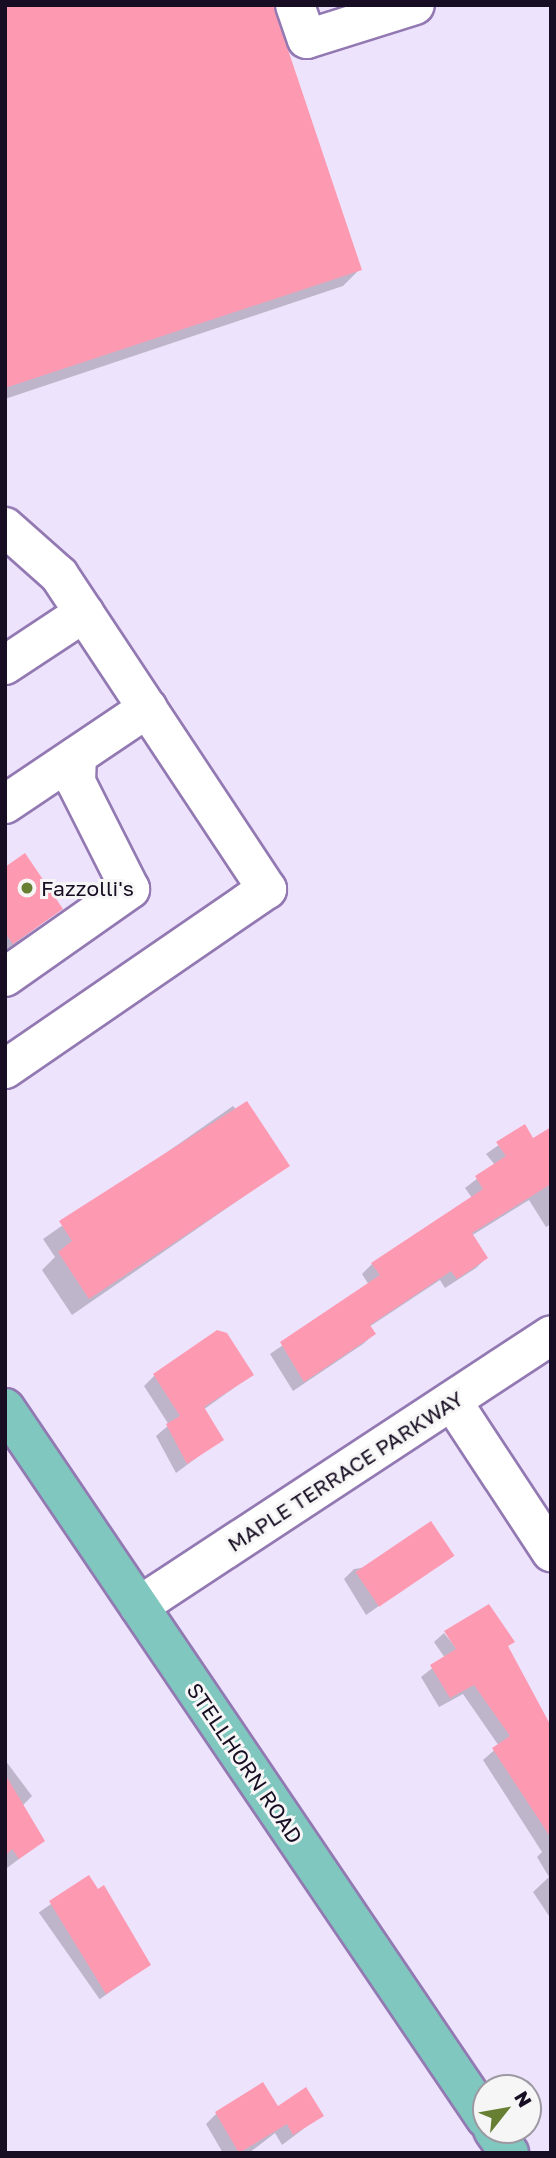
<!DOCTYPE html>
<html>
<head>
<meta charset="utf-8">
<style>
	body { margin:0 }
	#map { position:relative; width:556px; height:2158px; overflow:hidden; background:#eee3fd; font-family:"Golos Text",sans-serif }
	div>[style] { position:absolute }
	.shadow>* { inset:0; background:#0003; transform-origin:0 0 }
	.building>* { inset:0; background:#fd9ab2; transform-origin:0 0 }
	.roads { filter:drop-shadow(2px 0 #9379b2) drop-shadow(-2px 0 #9379b2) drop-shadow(0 2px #9379b2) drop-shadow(0 -2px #9379b2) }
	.minor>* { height:38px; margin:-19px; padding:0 19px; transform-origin:19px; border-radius:19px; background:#fff }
	.major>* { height:38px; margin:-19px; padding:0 19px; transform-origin:19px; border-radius:19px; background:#7fc7bf }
	.dots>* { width:19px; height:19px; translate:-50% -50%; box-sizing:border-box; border:4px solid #f6f6f6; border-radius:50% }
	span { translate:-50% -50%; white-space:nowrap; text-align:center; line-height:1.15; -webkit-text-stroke:6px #f6f6f6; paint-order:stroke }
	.poi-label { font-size:21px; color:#180e23 }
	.left { translate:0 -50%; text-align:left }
	.street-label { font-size:21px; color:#180e23 }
	.frame { position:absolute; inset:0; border:7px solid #180e23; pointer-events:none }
	.north { position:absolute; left:472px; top:2074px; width:70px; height:70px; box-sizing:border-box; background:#f6f6f6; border:2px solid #9d99a2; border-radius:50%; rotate:59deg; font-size:19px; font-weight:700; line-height:28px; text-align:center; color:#180e23 }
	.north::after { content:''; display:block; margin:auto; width:24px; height:32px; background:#677f32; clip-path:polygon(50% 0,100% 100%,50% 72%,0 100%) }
</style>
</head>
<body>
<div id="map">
	<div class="shadow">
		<i style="clip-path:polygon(5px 5px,360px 269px,343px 286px,5px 399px)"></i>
		<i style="clip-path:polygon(5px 869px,61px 909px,5px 951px)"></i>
		<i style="clip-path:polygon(233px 1106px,288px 1166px,72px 1315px,42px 1270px,55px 1257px,43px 1239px)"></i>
		<i style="clip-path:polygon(524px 1127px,532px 1140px,551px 1141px,551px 1224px,546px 1227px,529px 1200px,471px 1236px,486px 1258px,476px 1268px,445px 1288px,440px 1280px,369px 1327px,374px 1334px,363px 1344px,293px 1391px,270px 1354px,369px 1285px,362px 1274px,372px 1264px,472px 1198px,465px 1188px,495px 1165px,486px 1154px)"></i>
		<i style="clip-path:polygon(252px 1375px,203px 1410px,222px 1439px,176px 1473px,156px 1436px,169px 1425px,144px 1386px,154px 1376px)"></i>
		<i style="clip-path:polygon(452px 1555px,366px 1615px,344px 1579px,354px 1569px)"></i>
		<i style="clip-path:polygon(488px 1606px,512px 1642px,507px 1647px,551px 1729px,551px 1919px,533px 1892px,549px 1877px,537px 1857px,542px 1852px,483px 1760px,499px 1746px,463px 1694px,439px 1707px,421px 1677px,445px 1658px,434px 1642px,444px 1633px,462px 1655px,445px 1632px)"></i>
		<i style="clip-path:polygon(5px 1760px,32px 1796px,23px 1805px,43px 1841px,7px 1868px)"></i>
		<i style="left:88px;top:1878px;width:106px;height:60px;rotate:55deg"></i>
		<i style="clip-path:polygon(278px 2109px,322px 2115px,282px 2145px,275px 2133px,249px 2153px,223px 2153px,206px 2124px,216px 2114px)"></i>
	</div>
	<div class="building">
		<i style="clip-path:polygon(5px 5px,273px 5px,362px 270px,5px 388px)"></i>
		<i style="clip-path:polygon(25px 853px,63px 909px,13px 944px,5px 933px,5px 867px)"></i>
		<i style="clip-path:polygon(247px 1101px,290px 1166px,89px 1299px,58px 1252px,72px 1241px,59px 1221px)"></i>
		<i style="clip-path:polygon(525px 1124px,533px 1138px,551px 1127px,551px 1184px,472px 1233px,488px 1258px,457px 1279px,451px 1271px,370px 1325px,376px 1334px,304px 1382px,280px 1342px,380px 1275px,371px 1263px,483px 1189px,475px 1176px,506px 1156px,496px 1142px)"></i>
		<i style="clip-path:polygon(217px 1330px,227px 1333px,254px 1375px,204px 1407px,224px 1440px,187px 1464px,166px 1424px,180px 1416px,153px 1374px)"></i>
		<i style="left:431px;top:1521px;width:42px;height:91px;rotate:56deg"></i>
		<i style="clip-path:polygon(489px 1604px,515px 1642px,508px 1646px,551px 1726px,551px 1838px,492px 1748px,510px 1736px,474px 1685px,450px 1698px,430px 1665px,456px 1649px,444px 1631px)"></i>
		<i style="clip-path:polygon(5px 1774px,45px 1841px,19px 1859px,12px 1849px,5px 1856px)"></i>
		<i style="clip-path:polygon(89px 1875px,98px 1889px,104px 1885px,151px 1965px,106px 1994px,49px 1901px)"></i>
		<i style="clip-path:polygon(263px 2082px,278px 2106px,306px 2087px,324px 2116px,293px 2135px,287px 2124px,239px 2153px,215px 2112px)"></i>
	</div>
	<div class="roads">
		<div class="minor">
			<i style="left:295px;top:5px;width:36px;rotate:71deg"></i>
			<i style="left:307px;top:39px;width:113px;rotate:-17.5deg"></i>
			<i style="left:5px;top:527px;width:72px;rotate:41.6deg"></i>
			<i style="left:59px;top:575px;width:377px;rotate:56.5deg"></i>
			<i style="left:267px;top:889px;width:318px;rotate:145.5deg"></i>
			<i style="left:5px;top:665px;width:95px;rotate:-33.4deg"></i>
			<i style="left:5px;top:804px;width:172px;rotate:-33.9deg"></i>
			<i style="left:5px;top:977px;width:153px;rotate:-35.1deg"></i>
			<i style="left:130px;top:889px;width:120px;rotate:-116.8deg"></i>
			<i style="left:76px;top:782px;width:26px;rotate:-88deg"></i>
			<i style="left:452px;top:1401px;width:181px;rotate:56.7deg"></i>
			<i style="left:139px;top:1606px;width:493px;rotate:-33.3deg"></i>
		</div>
		<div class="major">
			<i style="left:5px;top:1408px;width:858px;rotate:55.92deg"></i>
			<i style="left:493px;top:2130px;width:28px;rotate:55deg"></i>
		</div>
	</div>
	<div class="dots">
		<i style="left:27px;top:888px;background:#677f32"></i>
	</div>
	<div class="poi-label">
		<span class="left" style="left:41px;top:888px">Fazzolli's</span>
	</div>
	<div class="street-label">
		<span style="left:345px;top:1471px;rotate:-33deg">MAPLE TERRACE PARKWAY</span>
		<span style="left:245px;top:1763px;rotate:56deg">STELLHORN ROAD</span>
	</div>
	<div class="frame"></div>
	<div class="north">N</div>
</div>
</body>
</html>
